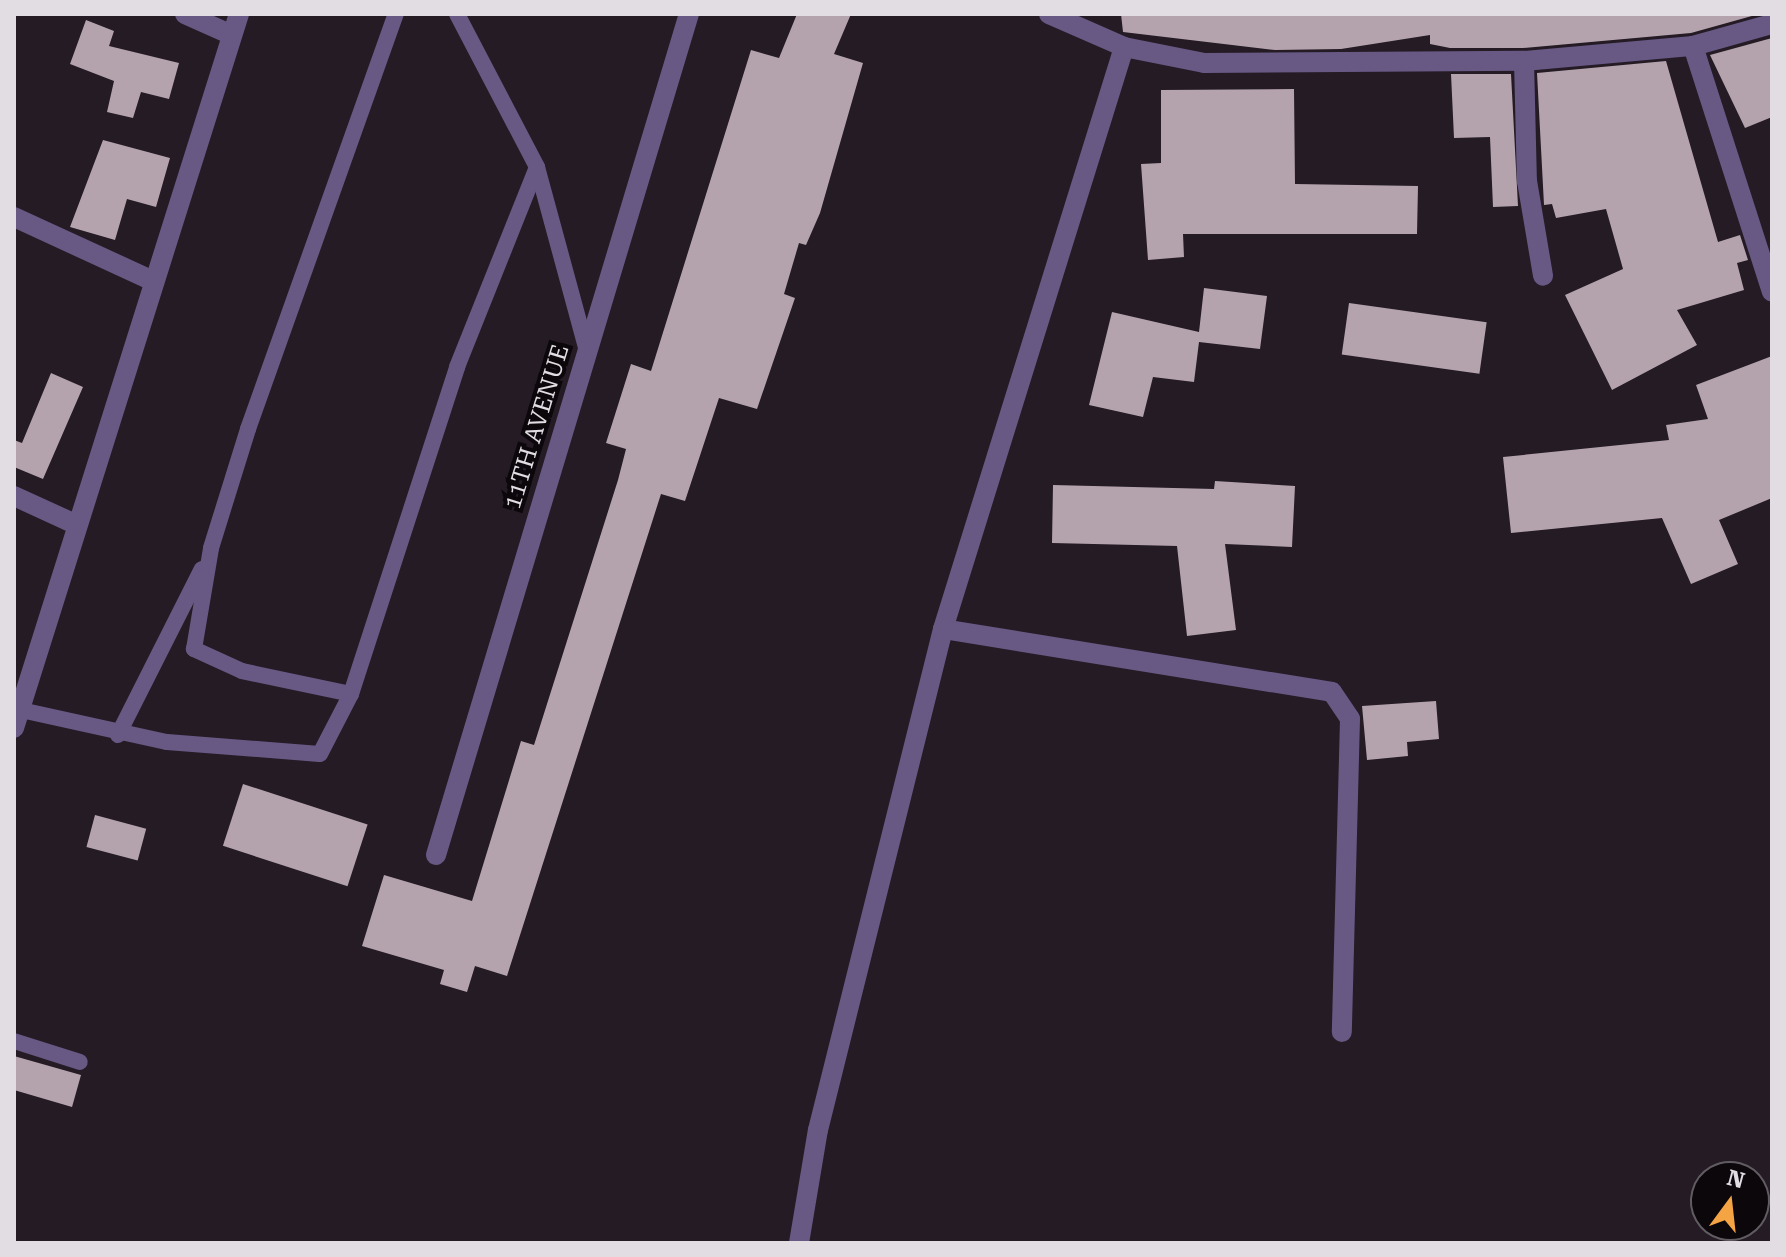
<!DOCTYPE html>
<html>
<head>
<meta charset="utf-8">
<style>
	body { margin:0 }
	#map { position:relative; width:1786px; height:1257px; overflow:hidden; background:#241b25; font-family:"Roboto Serif",serif }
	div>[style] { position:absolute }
	.building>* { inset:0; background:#b4a3ad; transform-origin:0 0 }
	.service>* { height:16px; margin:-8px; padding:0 8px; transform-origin:8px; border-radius:8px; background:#675984 }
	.minor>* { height:20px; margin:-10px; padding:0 10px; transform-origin:10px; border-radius:10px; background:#675984 }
	.tertiary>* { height:20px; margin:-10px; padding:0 10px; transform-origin:10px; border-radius:10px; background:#675984 }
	span { translate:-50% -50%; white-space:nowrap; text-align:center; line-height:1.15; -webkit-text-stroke:8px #0b070b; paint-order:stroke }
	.street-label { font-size:24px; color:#e2dce3 }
	.frame { position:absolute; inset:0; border:16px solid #e2dce3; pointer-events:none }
	.north { position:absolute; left:1690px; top:1161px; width:80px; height:80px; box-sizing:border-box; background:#0b070b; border:2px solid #615c61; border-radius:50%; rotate:15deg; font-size:22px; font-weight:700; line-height:32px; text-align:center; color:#e2dce3 }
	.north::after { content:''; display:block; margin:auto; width:28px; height:36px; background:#f4a443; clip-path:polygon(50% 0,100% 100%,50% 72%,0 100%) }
</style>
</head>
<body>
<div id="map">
	<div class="building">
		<i style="clip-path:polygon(797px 14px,851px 14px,834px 54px,863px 63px,820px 213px,806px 245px,799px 243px,784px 294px,795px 298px,757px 409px,719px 398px,685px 501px,661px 494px,507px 976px,475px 966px,467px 992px,440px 984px,444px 970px,362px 946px,384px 875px,472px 901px,521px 741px,534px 745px,618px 480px,626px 449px,606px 443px,631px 364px,651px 371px,751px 50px,779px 58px)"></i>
		<i style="clip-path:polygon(1121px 14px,1759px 14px,1691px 33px,1523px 48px,1450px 48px,1430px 44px,1430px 35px,1341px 49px,1275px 50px,1123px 32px)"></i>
		<i style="clip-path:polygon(86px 20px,114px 31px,109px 46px,179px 63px,169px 99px,141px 92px,133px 118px,107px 112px,114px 81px,70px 64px)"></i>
		<i style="clip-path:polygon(1772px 38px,1772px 117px,1745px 128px,1710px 55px)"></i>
		<i style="clip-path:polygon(1666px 61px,1718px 242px,1740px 235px,1748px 260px,1737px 263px,1744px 290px,1677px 310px,1697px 345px,1612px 390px,1565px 295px,1623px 269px,1606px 209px,1556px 218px,1552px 204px,1544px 205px,1537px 73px)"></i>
		<i style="clip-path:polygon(1451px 74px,1511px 74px,1518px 206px,1493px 207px,1490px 137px,1454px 138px)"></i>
		<i style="clip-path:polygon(1294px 89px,1295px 184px,1418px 186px,1417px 234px,1183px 234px,1184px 257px,1148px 260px,1141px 164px,1161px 163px,1161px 90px)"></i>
		<i style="clip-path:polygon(103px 140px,170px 158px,156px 207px,127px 199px,115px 240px,70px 227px)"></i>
		<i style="clip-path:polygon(1204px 288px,1267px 296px,1260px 349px,1199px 342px,1194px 382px,1153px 377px,1143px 417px,1089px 405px,1112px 312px,1199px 332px)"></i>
		<i style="left:1349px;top:303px;width:139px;height:52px;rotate:8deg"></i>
		<i style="clip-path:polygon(1772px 356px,1772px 498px,1719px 520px,1738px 564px,1691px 584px,1662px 518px,1511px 533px,1503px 457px,1669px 440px,1666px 425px,1708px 419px,1696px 385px)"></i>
		<i style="clip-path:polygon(51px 373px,83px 387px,43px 479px,14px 467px,14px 440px,22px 443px)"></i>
		<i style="clip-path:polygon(1215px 481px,1295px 486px,1292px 547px,1225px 544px,1236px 630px,1187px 636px,1177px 546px,1052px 543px,1053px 485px,1214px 489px)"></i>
		<i style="clip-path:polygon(1436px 701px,1439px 739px,1407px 742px,1408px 756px,1367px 760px,1362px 706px)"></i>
		<i style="left:243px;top:784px;width:131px;height:65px;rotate:18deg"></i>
		<i style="left:95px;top:815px;width:53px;height:33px;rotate:15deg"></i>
		<i style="clip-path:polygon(14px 1056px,81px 1075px,72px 1107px,14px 1090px)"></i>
	</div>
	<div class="service">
		<i style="left:457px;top:14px;width:173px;rotate:62.4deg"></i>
		<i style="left:537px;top:167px;width:191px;rotate:74.8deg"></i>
		<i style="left:351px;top:694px;width:344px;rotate:-72deg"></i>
		<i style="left:457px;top:367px;width:215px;rotate:-68.2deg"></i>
		<i style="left:21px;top:710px;width:149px;rotate:12.4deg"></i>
		<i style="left:167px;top:742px;width:153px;rotate:4.5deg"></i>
		<i style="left:320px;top:754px;width:68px;rotate:-62.7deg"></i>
		<i style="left:351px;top:694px;width:111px;rotate:-168.1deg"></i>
		<i style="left:242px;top:671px;width:53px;rotate:-155.4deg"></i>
		<i style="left:194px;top:649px;width:102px;rotate:-80.4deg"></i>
		<i style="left:211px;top:548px;width:125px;rotate:-72.7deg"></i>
		<i style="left:248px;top:429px;width:441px;rotate:-70.4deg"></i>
		<i style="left:118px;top:735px;width:186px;rotate:-63.2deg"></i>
		<i style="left:14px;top:1041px;width:69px;rotate:17.7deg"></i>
	</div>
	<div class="minor">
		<i style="left:185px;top:14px;width:51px;rotate:24.1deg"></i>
		<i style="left:1693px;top:46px;width:258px;rotate:72.2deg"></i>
		<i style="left:1524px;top:61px;width:120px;rotate:88.6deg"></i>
		<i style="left:1527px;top:181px;width:96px;rotate:80.4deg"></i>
		<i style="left:14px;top:217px;width:151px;rotate:24.7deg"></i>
		<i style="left:14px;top:496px;width:65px;rotate:24.6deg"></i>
		<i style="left:943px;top:629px;width:394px;rotate:9.2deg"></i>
		<i style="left:1332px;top:692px;width:32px;rotate:56deg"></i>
		<i style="left:1350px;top:719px;width:313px;rotate:91.5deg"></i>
		<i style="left:14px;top:728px;width:749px;rotate:-72.51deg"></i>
		<i style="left:436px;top:855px;width:878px;rotate:-73.26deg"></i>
		<i style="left:799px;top:1243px;width:115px;rotate:-80.5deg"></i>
		<i style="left:818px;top:1130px;width:516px;rotate:-75.99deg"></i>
		<i style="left:943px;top:629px;width:609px;rotate:-72.72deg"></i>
	</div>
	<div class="tertiary">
		<i style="left:1049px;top:14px;width:82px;rotate:23.7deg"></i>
		<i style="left:1124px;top:47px;width:82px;rotate:11.3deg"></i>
		<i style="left:1204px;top:63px;width:320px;rotate:-0.4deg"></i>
		<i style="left:1524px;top:61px;width:170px;rotate:-5.1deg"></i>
		<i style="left:1693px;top:46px;width:82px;rotate:-15.6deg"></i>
	</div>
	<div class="street-label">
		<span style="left:537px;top:427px;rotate:-73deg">11TH AVENUE</span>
	</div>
	<div class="frame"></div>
	<div class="north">N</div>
</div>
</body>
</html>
